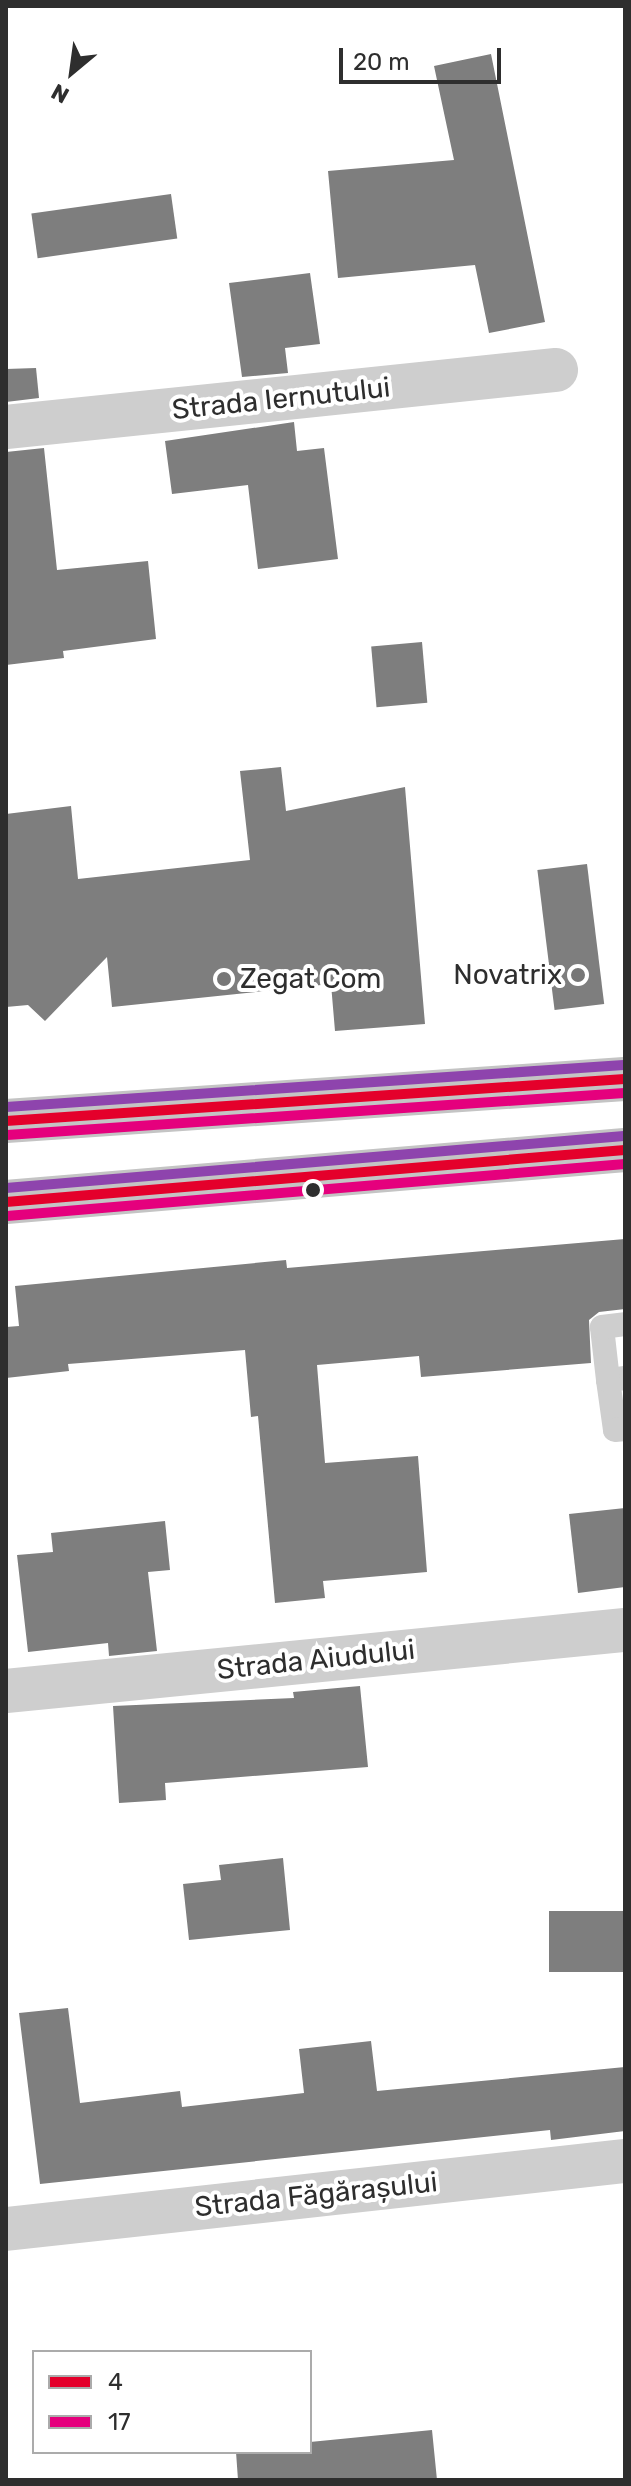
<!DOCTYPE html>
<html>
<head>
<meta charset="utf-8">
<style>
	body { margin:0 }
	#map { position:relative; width:631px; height:2486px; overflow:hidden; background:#fff; font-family:Rubik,sans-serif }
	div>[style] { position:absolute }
	.building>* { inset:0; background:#7e7e7e; transform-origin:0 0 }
	.lane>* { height:24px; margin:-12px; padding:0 12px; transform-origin:12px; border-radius:12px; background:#cecece }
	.street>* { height:44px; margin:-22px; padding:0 22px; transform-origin:22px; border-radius:22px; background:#cecece }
	.primary>* { height:44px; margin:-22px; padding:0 22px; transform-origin:22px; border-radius:22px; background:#c4c4c4 }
	.bus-1>* { height:10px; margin:-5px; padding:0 5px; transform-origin:5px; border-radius:5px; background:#e4002b }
	.bus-2>* { height:10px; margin:-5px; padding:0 5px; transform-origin:5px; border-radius:5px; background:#e5007d }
	.bus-3>* { height:10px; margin:-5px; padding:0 5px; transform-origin:5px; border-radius:5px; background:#8e44ad }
	.dots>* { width:22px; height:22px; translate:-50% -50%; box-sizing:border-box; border:4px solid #fff; border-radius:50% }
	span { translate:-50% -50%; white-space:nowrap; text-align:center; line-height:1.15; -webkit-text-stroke:8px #fff; paint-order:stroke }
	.street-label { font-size:28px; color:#2e2e2e }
	.poi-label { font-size:28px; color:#2e2e2e }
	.right { translate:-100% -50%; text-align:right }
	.left { translate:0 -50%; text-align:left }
	.frame { position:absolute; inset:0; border:8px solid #2e2e2e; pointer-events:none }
	.legend { position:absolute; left:32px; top:2350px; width:280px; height:104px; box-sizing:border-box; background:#fff; border:2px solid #ababab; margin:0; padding:10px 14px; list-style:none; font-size:24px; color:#2e2e2e }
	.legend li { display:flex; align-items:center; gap:16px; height:40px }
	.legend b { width:40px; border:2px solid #ababab }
	.north { position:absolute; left:32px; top:32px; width:80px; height:80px; -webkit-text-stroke:6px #fff; paint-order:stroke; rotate:209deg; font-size:22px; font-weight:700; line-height:32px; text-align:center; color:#2e2e2e }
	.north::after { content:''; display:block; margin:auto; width:28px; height:36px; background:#2e2e2e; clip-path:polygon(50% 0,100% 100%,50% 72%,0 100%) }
	.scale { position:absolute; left:339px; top:48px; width:162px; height:36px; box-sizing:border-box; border:4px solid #2e2e2e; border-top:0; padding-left:10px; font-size:24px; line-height:28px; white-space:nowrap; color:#2e2e2e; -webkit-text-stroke:6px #fff; paint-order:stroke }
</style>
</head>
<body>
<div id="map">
	<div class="building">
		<i style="clip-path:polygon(491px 54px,545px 322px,489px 333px,475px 265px,338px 278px,328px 171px,454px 160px,434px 66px)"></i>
		<i style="left:171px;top:194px;width:45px;height:141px;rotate:82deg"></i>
		<i style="clip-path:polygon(310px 273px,320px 344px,285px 348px,288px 373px,242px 377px,229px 283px)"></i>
		<i style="clip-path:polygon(36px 368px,39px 398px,6px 402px,6px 369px)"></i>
		<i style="clip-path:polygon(294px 422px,297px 451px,324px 448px,338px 559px,258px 569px,248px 485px,172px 494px,165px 441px)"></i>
		<i style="clip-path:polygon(44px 448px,57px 570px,148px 561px,156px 639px,63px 651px,64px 658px,6px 665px,6px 452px)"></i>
		<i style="left:422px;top:642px;width:61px;height:51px;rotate:85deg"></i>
		<i style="clip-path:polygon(281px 767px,286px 811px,405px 787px,425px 1024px,335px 1031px,331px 984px,112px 1007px,107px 957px,45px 1021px,28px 1005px,6px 1007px,6px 814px,71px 806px,78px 879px,250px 860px,240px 771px)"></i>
		<i style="left:587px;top:864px;width:141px;height:50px;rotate:83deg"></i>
		<i style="clip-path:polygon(625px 1239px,625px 1309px,599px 1312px,589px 1320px,591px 1363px,421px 1377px,419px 1356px,317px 1365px,325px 1463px,418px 1456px,427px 1572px,323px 1581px,325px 1598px,275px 1603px,258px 1416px,251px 1417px,245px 1350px,68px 1364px,69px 1371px,6px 1378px,6px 1327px,19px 1326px,15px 1286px,286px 1260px,287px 1268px)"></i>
		<i style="clip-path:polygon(625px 1508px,625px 1587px,578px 1593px,569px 1514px)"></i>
		<i style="clip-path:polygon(165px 1521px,170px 1570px,148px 1572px,157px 1651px,109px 1656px,108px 1643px,28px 1652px,17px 1555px,53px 1552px,51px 1533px)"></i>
		<i style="clip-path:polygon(360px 1686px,368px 1767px,165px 1783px,166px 1800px,119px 1803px,113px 1706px,294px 1698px,293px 1692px)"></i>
		<i style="clip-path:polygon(283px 1858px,290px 1930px,189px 1940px,183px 1884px,221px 1880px,219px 1865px)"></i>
		<i style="left:625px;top:1911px;width:61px;height:76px;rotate:90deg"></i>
		<i style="clip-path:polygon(68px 2008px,80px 2103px,180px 2091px,182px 2107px,304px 2093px,299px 2049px,371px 2041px,377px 2091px,625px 2067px,625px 2131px,551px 2140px,550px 2130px,40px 2184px,19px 2013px)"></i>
		<i style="clip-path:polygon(432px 2430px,437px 2480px,238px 2480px,236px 2452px,310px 2452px,310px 2442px)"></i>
	</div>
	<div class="lane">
		<i style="left:625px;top:1378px;width:17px;rotate:173deg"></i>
		<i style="left:608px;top:1380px;width:50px;rotate:82deg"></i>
		<i style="left:615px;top:1430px;width:10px;rotate:-6deg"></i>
		<i style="left:608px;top:1380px;width:53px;rotate:-96.5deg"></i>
		<i style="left:602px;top:1327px;width:23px;rotate:-7deg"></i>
	</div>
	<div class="street">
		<i style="left:6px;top:427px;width:553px;rotate:-5.92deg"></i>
		<i style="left:6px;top:1691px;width:622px;rotate:-5.63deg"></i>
		<i style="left:6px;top:2229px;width:623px;rotate:-6.27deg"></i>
	</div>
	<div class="primary">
		<i style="left:6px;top:1121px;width:620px;rotate:-3.88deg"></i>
		<i style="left:6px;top:1202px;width:621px;rotate:-4.8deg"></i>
	</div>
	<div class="bus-1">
		<i style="left:6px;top:1121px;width:620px;rotate:-3.88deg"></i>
		<i style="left:6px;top:1202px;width:621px;rotate:-4.8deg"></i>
	</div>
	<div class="bus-2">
		<i style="left:7px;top:1135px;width:619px;rotate:-3.89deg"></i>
		<i style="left:7px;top:1216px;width:620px;rotate:-4.81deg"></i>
	</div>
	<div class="bus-3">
		<i style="left:6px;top:1107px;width:619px;rotate:-3.89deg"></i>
		<i style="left:6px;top:1188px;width:620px;rotate:-4.81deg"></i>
	</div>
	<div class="dots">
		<i style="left:578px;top:975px;background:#777"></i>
		<i style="left:224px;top:979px;background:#777"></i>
		<i style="left:313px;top:1190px;background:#2e2e2e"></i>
	</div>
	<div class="street-label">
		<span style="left:281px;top:399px;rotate:-6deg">Strada Iernutului</span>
		<span style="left:316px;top:1660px;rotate:-6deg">Strada Aiudului</span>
		<span style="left:316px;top:2195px;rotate:-6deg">Strada Făgărașului</span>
	</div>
	<div class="poi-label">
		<span class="right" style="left:562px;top:975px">Novatrix</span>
		<span class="left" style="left:240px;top:979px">Zegat Com</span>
	</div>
	<div class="frame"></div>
	<ul class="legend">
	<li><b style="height:10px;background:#e4002b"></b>4</li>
	<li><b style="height:10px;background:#e5007d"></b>17</li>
	</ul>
	<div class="north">N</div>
	<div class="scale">20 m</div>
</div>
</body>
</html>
